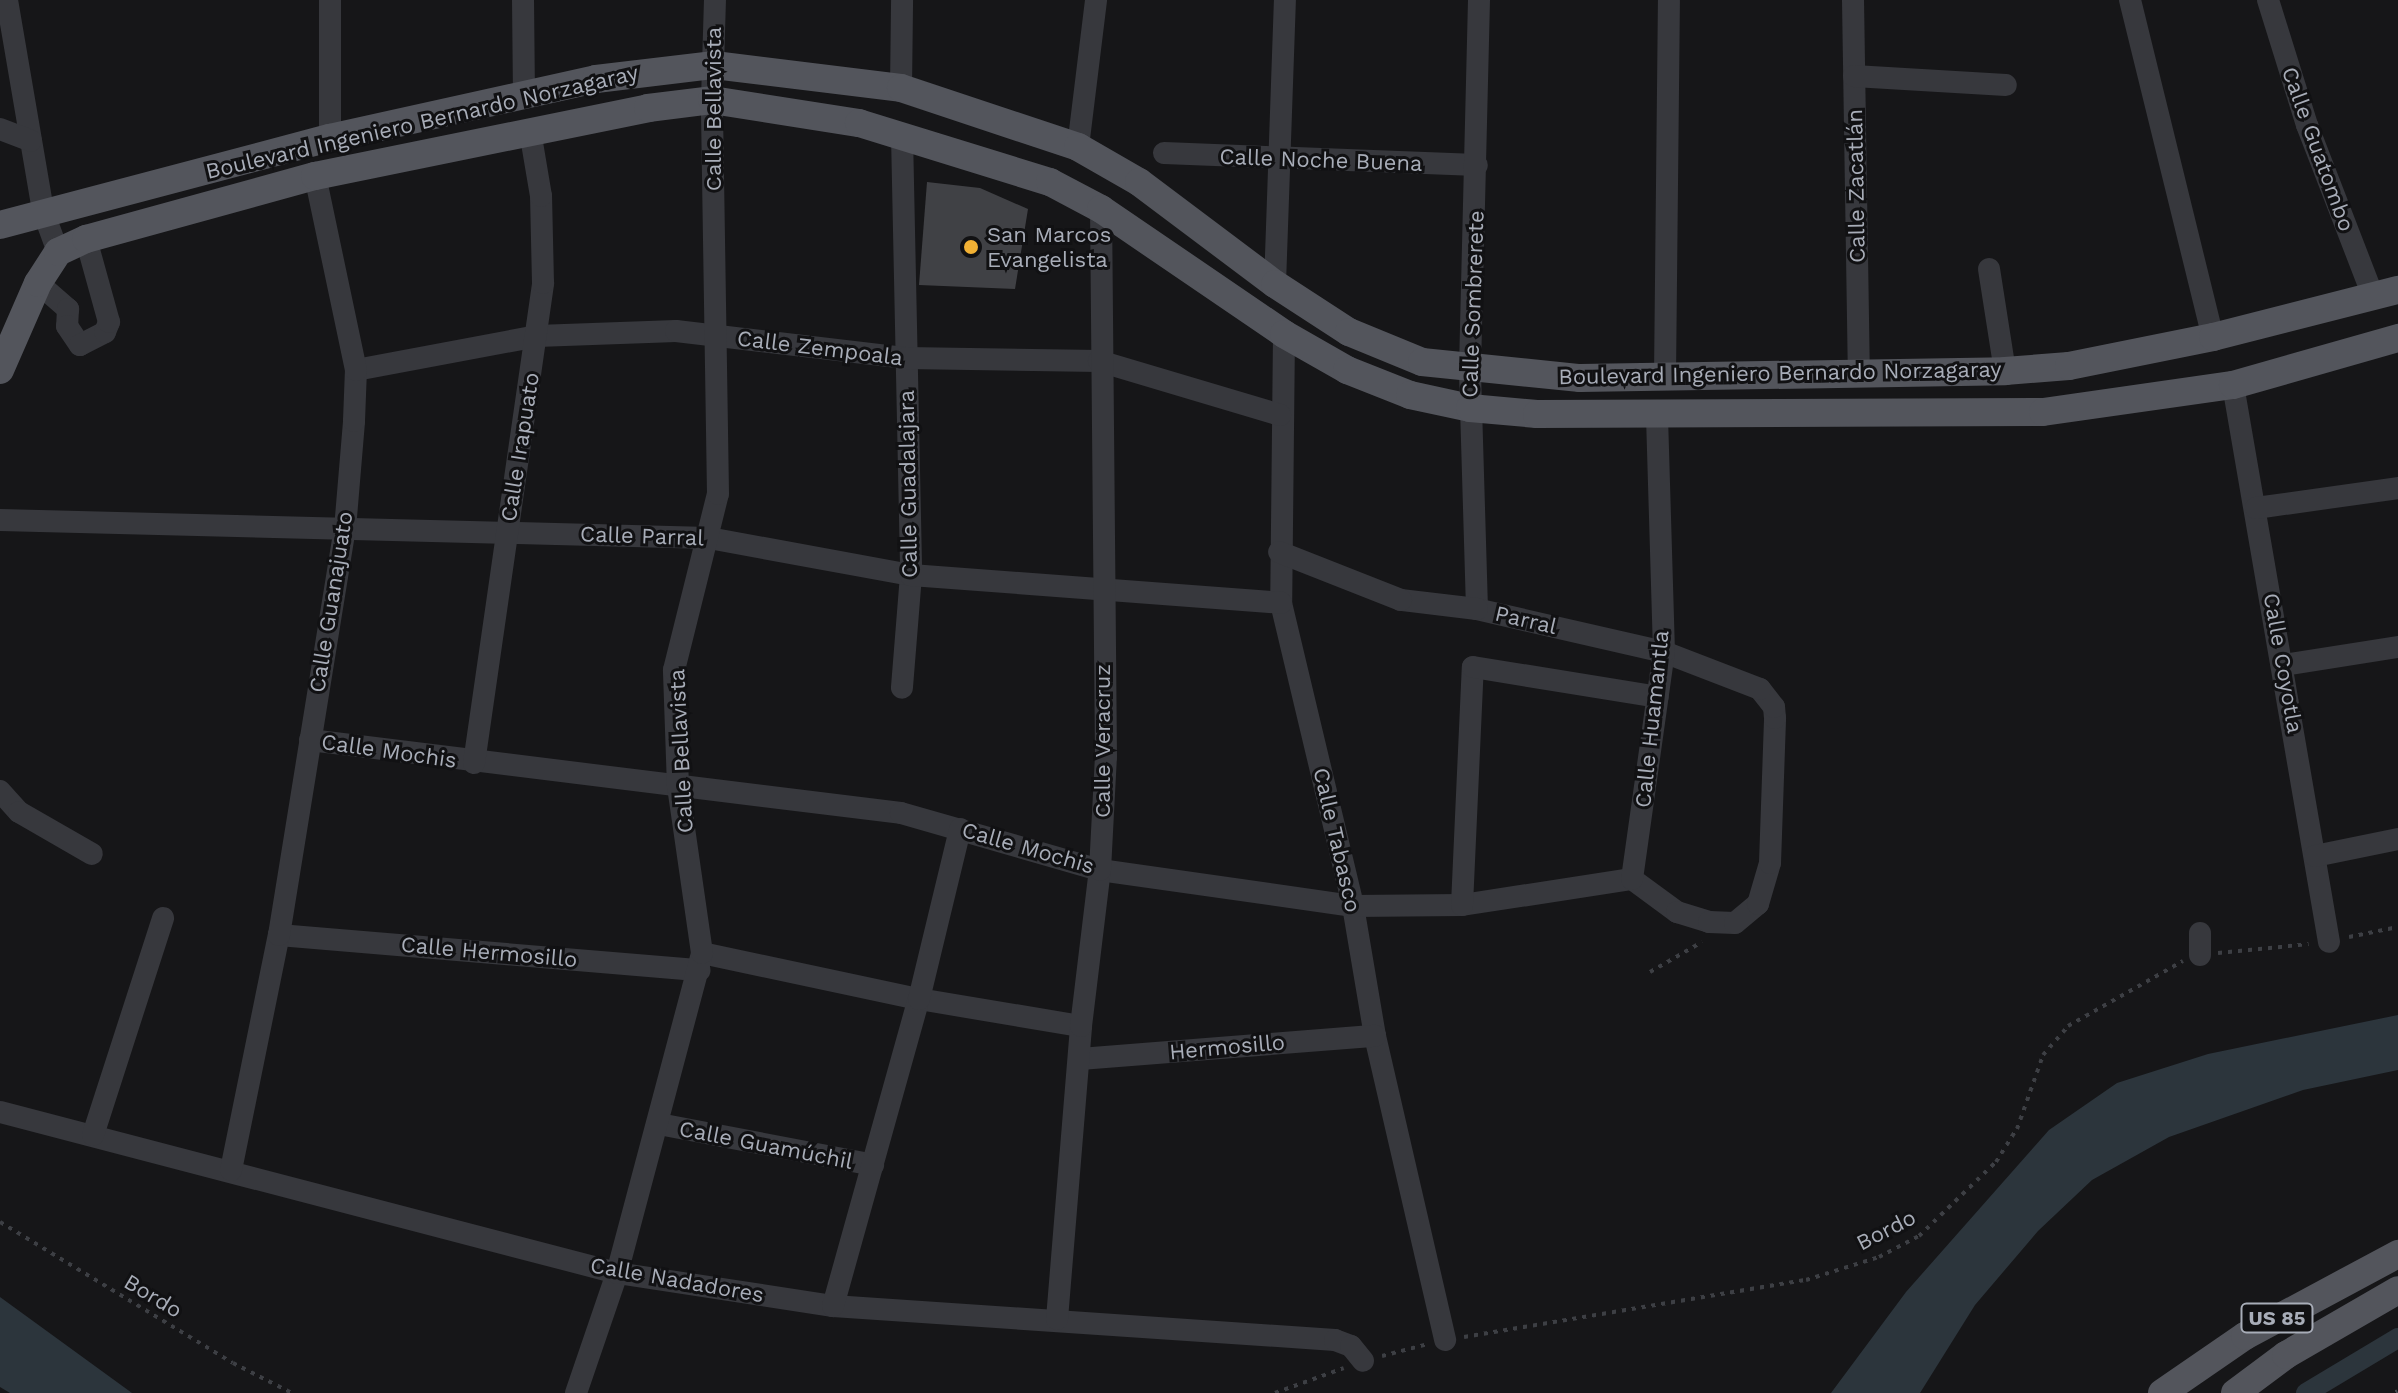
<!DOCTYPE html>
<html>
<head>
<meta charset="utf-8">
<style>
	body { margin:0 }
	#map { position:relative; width:2398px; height:1393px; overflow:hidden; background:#161618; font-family:"Work Sans",sans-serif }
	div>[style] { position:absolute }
	.water>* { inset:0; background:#2c353c }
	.canal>* { height:20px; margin:-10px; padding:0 10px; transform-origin:10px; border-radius:10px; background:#2c353c }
	.building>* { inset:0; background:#404145 }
	.path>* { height:4px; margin-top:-2px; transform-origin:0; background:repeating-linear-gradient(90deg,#3d3f44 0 4px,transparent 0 10px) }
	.minor>* { height:22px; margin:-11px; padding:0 11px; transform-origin:11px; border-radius:11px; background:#37383d }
	.major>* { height:28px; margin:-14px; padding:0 14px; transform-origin:14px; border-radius:14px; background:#53555c }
	.rail>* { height:6px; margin-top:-3px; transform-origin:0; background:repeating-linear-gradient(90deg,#4a4c52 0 10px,transparent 0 18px) }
	.dots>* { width:22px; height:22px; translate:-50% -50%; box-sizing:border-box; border:4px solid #111113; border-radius:50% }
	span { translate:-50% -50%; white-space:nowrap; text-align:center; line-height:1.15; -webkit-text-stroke:6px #111113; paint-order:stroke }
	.shield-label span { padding:2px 6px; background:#111113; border:2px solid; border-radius:6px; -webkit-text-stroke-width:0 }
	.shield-label { font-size:20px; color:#a8adb8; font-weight:700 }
	.street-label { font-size:22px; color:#a8adb8 }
	.poi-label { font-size:22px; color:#a8adb8 }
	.left { translate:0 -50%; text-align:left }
</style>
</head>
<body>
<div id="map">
	<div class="water">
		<i style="clip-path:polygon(2398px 1015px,2398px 1070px,2303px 1090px,2169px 1137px,2092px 1180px,2038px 1231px,1975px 1305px,1920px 1393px,1831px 1393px,1906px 1292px,2049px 1130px,2117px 1083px,2208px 1054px)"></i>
		<i style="clip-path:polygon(0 1297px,132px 1393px,10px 1393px,0 1387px)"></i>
	</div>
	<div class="canal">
		<i style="left:2306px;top:1393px;width:107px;rotate:-30.9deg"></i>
	</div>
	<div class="building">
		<i style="clip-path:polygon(927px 182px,980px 188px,1028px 209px,1015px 289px,919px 285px)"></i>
	</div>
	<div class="path">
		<i style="left:2349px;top:937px;width:50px;rotate:-11.5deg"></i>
		<i style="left:2218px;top:953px;width:91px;rotate:-5.6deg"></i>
		<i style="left:1650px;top:972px;width:60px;rotate:-30deg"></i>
		<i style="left:0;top:1222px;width:272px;rotate:31.2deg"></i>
		<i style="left:233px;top:1363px;width:66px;rotate:27deg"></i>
		<i style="left:1464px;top:1337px;width:347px;rotate:-9.5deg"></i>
		<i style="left:1806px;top:1280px;width:77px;rotate:-17.5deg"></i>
		<i style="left:1879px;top:1257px;width:45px;rotate:-27.7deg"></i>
		<i style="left:1919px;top:1236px;width:107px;rotate:-43.9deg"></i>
		<i style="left:1996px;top:1162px;width:39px;rotate:-58deg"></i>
		<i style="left:2017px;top:1129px;width:78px;rotate:-70.6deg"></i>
		<i style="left:2043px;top:1055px;width:38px;rotate:-49deg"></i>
		<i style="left:2068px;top:1026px;width:132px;rotate:-29.5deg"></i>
		<i style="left:1382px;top:1356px;width:48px;rotate:-14.6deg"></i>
		<i style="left:1275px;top:1393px;width:73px;rotate:-19.9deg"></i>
	</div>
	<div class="minor">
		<i style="left:7px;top:0;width:214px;rotate:80.3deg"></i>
		<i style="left:43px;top:211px;width:44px;rotate:69.9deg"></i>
		<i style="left:523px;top:0;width:95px;rotate:89.4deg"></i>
		<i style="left:1853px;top:0;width:371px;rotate:89.1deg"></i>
		<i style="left:2130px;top:0;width:347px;rotate:76.2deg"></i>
		<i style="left:2268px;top:0;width:131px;rotate:72.7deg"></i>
		<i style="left:2307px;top:125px;width:183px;rotate:68.9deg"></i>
		<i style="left:1854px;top:76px;width:152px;rotate:3.4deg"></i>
		<i style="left:901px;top:88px;width:88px;rotate:-89.3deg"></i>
		<i style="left:0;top:129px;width:33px;rotate:21deg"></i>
		<i style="left:902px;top:135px;width:440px;rotate:88.8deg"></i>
		<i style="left:911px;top:575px;width:113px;rotate:94.6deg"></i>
		<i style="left:330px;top:138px;width:138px;rotate:-90deg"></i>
		<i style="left:1078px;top:147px;width:148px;rotate:-83deg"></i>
		<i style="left:1164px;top:153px;width:313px;rotate:2.2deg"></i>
		<i style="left:1989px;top:269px;width:103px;rotate:81.1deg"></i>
		<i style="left:38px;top:283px;width:40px;rotate:41deg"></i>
		<i style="left:68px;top:309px;width:17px;rotate:93deg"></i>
		<i style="left:67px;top:326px;width:23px;rotate:56deg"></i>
		<i style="left:80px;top:345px;width:28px;rotate:-27deg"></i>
		<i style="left:105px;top:332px;width:11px;rotate:-68deg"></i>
		<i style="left:109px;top:322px;width:86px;rotate:-105.5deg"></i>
		<i style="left:1275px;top:284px;width:284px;rotate:-88deg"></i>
		<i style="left:1284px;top:334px;width:269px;rotate:90.6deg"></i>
		<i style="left:1281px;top:603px;width:311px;rotate:76.6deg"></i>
		<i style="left:1353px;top:906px;width:132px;rotate:80.4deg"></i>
		<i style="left:1375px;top:1036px;width:312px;rotate:77deg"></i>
		<i style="left:356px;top:370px;width:184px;rotate:-10.6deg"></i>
		<i style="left:537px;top:336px;width:139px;rotate:-2.1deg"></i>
		<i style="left:676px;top:331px;width:232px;rotate:6.7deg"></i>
		<i style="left:906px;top:358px;width:193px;rotate:0.9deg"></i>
		<i style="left:1099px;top:361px;width:189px;rotate:16.6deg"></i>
		<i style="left:1665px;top:376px;width:376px;rotate:-89.4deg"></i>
		<i style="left:2233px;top:385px;width:565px;rotate:80.22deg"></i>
		<i style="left:2256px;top:508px;width:143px;rotate:-8deg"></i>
		<i style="left:0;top:520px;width:709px;rotate:1.45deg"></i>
		<i style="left:709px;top:538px;width:205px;rotate:10.4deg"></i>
		<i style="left:911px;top:575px;width:371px;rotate:4.3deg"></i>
		<i style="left:1477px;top:609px;width:241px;rotate:-91.7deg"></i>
		<i style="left:1470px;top:368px;width:368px;rotate:-88.6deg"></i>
		<i style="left:2284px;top:665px;width:115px;rotate:-9deg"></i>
		<i style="left:310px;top:740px;width:595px;rotate:7.04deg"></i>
		<i style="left:901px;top:813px;width:207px;rotate:16deg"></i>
		<i style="left:1100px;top:870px;width:256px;rotate:8.1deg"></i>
		<i style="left:1353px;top:906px;width:109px;rotate:-0.5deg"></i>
		<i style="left:1462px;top:905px;width:172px;rotate:-8.7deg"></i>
		<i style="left:1632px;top:879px;width:56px;rotate:36.3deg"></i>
		<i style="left:1677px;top:912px;width:34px;rotate:17deg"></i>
		<i style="left:1709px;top:922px;width:26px;rotate:2deg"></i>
		<i style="left:1735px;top:923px;width:30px;rotate:-40deg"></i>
		<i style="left:1758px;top:904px;width:43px;rotate:-73.7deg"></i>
		<i style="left:1770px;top:863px;width:145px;rotate:-88deg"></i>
		<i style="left:1775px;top:718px;width:11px;rotate:-95deg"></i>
		<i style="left:1774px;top:707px;width:23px;rotate:-128deg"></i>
		<i style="left:1760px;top:689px;width:103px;rotate:-158.9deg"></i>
		<i style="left:1664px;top:652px;width:192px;rotate:-167.1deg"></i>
		<i style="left:1477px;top:609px;width:77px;rotate:-173.2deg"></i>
		<i style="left:1401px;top:600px;width:131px;rotate:-158.5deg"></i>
		<i style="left:474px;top:763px;width:485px;rotate:-81.8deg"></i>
		<i style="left:543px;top:283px;width:87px;rotate:-91.3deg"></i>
		<i style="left:541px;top:196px;width:66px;rotate:-99.6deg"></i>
		<i style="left:0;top:791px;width:28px;rotate:48deg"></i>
		<i style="left:19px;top:812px;width:84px;rotate:29.9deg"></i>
		<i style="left:2315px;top:856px;width:85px;rotate:-11.6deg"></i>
		<i style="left:1632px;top:879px;width:229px;rotate:-82deg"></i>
		<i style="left:1664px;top:652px;width:237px;rotate:-91.7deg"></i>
		<i style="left:1462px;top:905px;width:238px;rotate:-87.4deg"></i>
		<i style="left:1473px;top:667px;width:187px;rotate:9.2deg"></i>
		<i style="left:2200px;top:933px;width:22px;rotate:90deg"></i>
		<i style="left:279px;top:935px;width:422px;rotate:4.8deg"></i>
		<i style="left:702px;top:953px;width:222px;rotate:12deg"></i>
		<i style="left:919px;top:999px;width:164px;rotate:9.5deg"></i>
		<i style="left:1080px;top:1059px;width:296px;rotate:-4.5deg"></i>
		<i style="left:0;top:1112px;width:638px;rotate:14.62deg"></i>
		<i style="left:617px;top:1273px;width:219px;rotate:8.7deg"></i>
		<i style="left:833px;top:1306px;width:503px;rotate:3.87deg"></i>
		<i style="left:1335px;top:1340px;width:17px;rotate:21deg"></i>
		<i style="left:1351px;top:1346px;width:19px;rotate:51deg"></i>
		<i style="left:659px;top:1124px;width:218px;rotate:10.8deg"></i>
		<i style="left:93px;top:1135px;width:228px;rotate:-72.1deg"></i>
		<i style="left:231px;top:1170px;width:240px;rotate:-78.5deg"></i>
		<i style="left:279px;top:935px;width:411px;rotate:-80.8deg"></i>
		<i style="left:345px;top:529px;width:108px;rotate:-85.2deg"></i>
		<i style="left:354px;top:421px;width:51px;rotate:-87.8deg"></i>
		<i style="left:356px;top:370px;width:198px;rotate:-101.9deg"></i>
		<i style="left:833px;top:1306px;width:319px;rotate:-74.4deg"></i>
		<i style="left:919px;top:999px;width:175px;rotate:-76.4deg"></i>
		<i style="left:1057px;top:1319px;width:294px;rotate:-85.3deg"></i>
		<i style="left:1081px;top:1026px;width:157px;rotate:-83.1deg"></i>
		<i style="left:1100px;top:870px;width:113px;rotate:-87deg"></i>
		<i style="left:1106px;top:757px;width:548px;rotate:-90.52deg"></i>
		<i style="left:576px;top:1393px;width:127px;rotate:-71.1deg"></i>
		<i style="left:617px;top:1273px;width:331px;rotate:-75.1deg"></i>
		<i style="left:702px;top:953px;width:168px;rotate:-98.2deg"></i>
		<i style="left:678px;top:787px;width:117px;rotate:-92deg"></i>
		<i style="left:674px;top:670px;width:181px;rotate:-76deg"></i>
		<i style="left:718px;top:494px;width:394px;rotate:-90.9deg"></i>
		<i style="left:712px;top:100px;width:100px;rotate:-88.3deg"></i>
	</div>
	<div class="major">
		<i style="left:0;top:225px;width:341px;rotate:-14.8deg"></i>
		<i style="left:330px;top:138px;width:272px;rotate:-12.5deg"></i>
		<i style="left:596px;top:79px;width:119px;rotate:-6.8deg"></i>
		<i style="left:714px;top:65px;width:188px;rotate:7deg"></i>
		<i style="left:901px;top:88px;width:187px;rotate:18.4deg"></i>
		<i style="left:1078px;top:147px;width:70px;rotate:29.8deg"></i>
		<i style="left:1139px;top:182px;width:170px;rotate:36.9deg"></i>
		<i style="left:1275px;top:284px;width:88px;rotate:33deg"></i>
		<i style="left:1349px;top:332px;width:79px;rotate:22.3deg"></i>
		<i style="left:1422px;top:362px;width:159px;rotate:5.8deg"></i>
		<i style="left:1580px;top:378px;width:425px;rotate:-0.9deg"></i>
		<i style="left:2005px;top:371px;width:64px;rotate:-4.5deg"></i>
		<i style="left:2069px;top:366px;width:147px;rotate:-11.4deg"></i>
		<i style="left:2213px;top:337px;width:191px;rotate:-14.3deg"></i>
		<i style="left:0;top:370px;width:95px;rotate:-66.4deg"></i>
		<i style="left:38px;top:283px;width:37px;rotate:-57deg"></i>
		<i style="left:58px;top:252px;width:31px;rotate:-25deg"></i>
		<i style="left:86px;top:239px;width:238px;rotate:-15.4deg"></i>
		<i style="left:315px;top:176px;width:340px;rotate:-11.5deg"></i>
		<i style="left:648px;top:108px;width:64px;rotate:-7.1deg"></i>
		<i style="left:712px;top:100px;width:149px;rotate:8.9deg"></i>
		<i style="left:859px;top:123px;width:200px;rotate:17.2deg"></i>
		<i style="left:1050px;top:182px;width:58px;rotate:27.9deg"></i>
		<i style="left:1101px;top:209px;width:222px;rotate:34.3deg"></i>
		<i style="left:1284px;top:334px;width:73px;rotate:29.7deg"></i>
		<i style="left:1347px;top:370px;width:68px;rotate:21.6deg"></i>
		<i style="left:1410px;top:395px;width:61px;rotate:12.2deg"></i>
		<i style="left:1470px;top:408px;width:67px;rotate:5.1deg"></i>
		<i style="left:1537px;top:414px;width:506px;rotate:-0.23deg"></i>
		<i style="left:2043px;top:412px;width:192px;rotate:-8.1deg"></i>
		<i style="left:2233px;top:385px;width:172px;rotate:-15.9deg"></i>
		<i style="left:2162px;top:1393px;width:101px;rotate:-34.5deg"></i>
		<i style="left:2245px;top:1336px;width:174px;rotate:-28.2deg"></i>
		<i style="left:2235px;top:1393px;width:64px;rotate:-36.7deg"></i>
		<i style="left:2286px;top:1355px;width:129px;rotate:-30.1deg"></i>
	</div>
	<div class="rail">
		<i style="left:2396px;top:1393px;width:2px;rotate:-27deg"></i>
	</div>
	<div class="dots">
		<i style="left:971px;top:247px;background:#f2b134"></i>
	</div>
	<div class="shield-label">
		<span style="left:2277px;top:1318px">US 85</span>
	</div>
	<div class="street-label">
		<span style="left:714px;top:109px;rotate:-90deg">Calle Bellavista</span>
		<span style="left:422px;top:122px;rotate:-13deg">Boulevard Ingeniero Bernardo Norzagaray</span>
		<span style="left:2318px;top:149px;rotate:70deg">Calle Guatombo</span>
		<span style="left:1321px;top:160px;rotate:2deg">Calle Noche Buena</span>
		<span style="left:1856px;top:186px;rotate:-91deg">Calle Zacatlán</span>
		<span style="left:1473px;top:304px;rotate:-88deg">Calle Sombrerete</span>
		<span style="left:820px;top:348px;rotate:7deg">Calle Zempoala</span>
		<span style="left:1780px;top:373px;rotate:-1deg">Boulevard Ingeniero Bernardo Norzagaray</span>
		<span style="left:520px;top:447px;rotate:-81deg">Calle Irapuato</span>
		<span style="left:908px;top:484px;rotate:-91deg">Calle Guadalajara</span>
		<span style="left:642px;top:536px;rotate:2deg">Calle Parral</span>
		<span style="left:331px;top:602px;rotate:-81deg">Calle Guanajuato</span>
		<span style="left:1526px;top:620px;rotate:13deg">Parral</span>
		<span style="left:2283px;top:663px;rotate:80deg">Calle Coyotla</span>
		<span style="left:1652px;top:719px;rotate:-84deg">Calle Huamantla</span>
		<span style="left:1103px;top:741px;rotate:-90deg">Calle Veracruz</span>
		<span style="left:389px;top:751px;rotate:8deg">Calle Mochis</span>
		<span style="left:681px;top:751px;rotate:-93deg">Calle Bellavista</span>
		<span style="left:1337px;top:840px;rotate:77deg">Calle Tabasco</span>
		<span style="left:1028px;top:848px;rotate:16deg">Calle Mochis</span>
		<span style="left:489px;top:952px;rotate:5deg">Calle Hermosillo</span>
		<span style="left:1227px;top:1047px;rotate:-5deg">Hermosillo</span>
		<span style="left:766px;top:1145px;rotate:11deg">Calle Guamúchil</span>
		<span style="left:1886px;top:1230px;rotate:-27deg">Bordo</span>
		<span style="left:677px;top:1280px;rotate:10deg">Calle Nadadores</span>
		<span style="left:153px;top:1296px;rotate:31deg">Bordo</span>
	</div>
	<div class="poi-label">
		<span class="left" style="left:987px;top:247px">San Marcos<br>Evangelista</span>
	</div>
</div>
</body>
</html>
